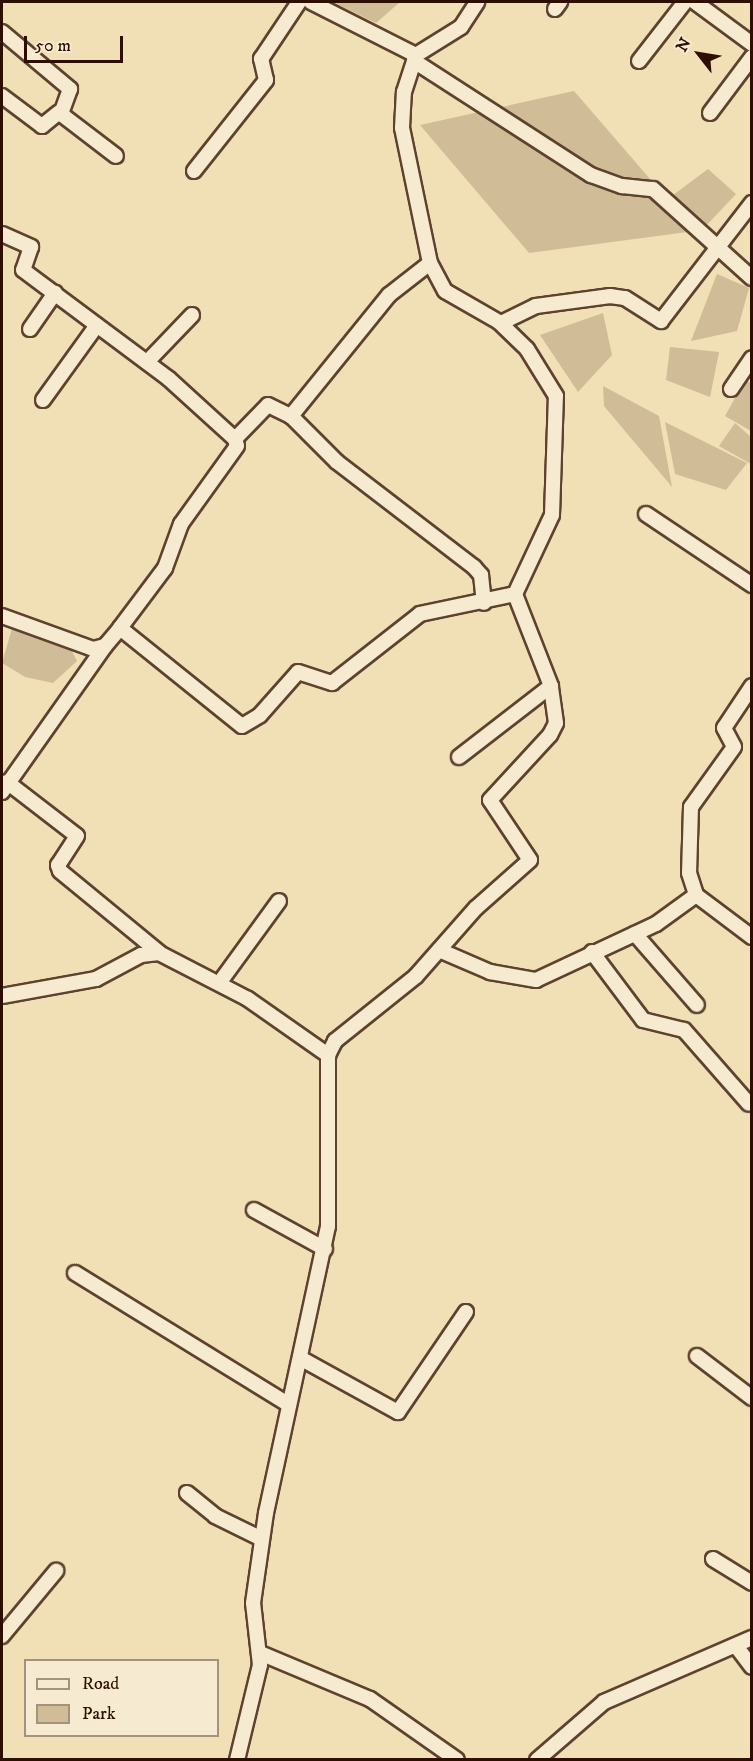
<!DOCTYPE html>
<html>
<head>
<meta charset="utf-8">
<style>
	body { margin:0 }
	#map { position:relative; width:753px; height:1761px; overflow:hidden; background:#f1dfb6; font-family:"IM FELL DW Pica",serif }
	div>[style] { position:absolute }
	.green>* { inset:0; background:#d0bc97 }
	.roads { filter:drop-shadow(2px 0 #5d432e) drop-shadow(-2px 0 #5d432e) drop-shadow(0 2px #5d432e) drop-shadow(0 -2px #5d432e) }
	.minor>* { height:14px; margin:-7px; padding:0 7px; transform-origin:7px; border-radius:7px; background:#f6ead0 }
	span { translate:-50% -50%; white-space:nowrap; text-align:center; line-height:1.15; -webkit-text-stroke:4.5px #f6ead0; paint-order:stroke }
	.frame { position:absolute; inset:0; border:3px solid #2c0f01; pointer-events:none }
	.legend { position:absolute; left:24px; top:1659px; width:195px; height:78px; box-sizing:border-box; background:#f6ead0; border:2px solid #a5927d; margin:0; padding:8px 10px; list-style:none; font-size:18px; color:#2c0f01 }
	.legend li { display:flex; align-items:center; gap:12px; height:30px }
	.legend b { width:30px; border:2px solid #a5927d }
	.north { position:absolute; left:669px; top:24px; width:60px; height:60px; -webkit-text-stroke:4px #f6ead0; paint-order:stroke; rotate:301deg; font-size:16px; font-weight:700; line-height:24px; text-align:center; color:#2c0f01 }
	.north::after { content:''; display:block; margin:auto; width:21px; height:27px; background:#2c0f01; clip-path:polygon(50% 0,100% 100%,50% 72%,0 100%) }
	.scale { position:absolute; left:24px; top:36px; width:99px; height:27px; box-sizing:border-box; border:3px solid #2c0f01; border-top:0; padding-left:8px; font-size:18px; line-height:21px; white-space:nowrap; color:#2c0f01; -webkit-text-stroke:4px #f6ead0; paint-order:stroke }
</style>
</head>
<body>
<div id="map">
	<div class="green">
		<i style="clip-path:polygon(333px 2px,400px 2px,376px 23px)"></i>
		<i style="clip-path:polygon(574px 91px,695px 231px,529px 253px,420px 125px)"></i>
		<i style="clip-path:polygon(708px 169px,736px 194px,704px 228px,669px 198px)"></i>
		<i style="clip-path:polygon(717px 274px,749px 288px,737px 331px,691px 341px)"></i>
		<i style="clip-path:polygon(603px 313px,612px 355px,578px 392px,540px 335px)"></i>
		<i style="clip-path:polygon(670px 347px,719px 352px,710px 397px,666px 380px)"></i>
		<i style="clip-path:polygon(745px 380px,751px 383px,751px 431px,725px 416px)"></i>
		<i style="clip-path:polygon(603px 386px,659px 416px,672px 487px,604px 406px)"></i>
		<i style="clip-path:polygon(665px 422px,747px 463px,726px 490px,675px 474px)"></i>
		<i style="clip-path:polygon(735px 423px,751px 437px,751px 464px,719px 446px)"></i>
		<i style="clip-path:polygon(13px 625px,68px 644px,77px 661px,53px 683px,25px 677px,2px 663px)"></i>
	</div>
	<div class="roads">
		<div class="minor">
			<i style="left:311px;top:2px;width:118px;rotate:26.8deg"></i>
			<i style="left:416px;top:55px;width:53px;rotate:-31.9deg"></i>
			<i style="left:461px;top:27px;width:30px;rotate:-57deg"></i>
			<i style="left:695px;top:2px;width:71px;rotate:36.4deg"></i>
			<i style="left:555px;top:9px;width:9px;rotate:-54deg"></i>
			<i style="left:2px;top:32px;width:89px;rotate:40deg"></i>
			<i style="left:70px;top:89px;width:27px;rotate:110deg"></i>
			<i style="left:61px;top:114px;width:69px;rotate:37.4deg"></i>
			<i style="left:414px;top:61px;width:211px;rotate:32.8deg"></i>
			<i style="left:591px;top:175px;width:33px;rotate:20deg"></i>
			<i style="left:622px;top:186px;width:31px;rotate:6deg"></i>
			<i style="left:653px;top:189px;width:133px;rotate:42deg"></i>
			<i style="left:639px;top:61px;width:75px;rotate:-52.1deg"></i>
			<i style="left:2px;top:96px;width:50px;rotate:36.9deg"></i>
			<i style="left:42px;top:126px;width:22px;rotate:-39deg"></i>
			<i style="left:710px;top:113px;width:70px;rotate:-53.1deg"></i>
			<i style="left:194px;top:171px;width:116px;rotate:-51.6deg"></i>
			<i style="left:266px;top:80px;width:22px;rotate:-103deg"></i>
			<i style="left:261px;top:59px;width:69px;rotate:-56.3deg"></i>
			<i style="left:2px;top:234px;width:32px;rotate:24deg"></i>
			<i style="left:31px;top:247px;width:24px;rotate:109deg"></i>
			<i style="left:23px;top:270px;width:182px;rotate:36.7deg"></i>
			<i style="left:169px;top:379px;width:89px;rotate:42.3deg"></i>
			<i style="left:235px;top:439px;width:7px;rotate:74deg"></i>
			<i style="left:237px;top:446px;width:96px;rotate:125.7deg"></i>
			<i style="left:181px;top:524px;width:47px;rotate:110deg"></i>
			<i style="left:165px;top:568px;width:75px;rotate:126.9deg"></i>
			<i style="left:430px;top:263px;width:52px;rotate:142deg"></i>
			<i style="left:389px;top:295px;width:156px;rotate:129deg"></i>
			<i style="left:291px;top:416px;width:65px;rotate:45deg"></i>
			<i style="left:337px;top:462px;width:173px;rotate:37.5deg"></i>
			<i style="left:474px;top:567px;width:11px;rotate:49deg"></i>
			<i style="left:481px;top:575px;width:28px;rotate:84deg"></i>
			<i style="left:501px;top:323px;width:39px;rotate:-26deg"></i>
			<i style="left:536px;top:306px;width:75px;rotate:-7.7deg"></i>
			<i style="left:610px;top:296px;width:15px;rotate:8deg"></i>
			<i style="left:625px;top:298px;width:43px;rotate:32.6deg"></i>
			<i style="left:661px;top:321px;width:149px;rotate:-52.4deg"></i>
			<i style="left:30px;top:329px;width:44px;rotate:-55.2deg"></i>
			<i style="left:147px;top:362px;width:65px;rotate:-46.2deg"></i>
			<i style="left:731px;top:389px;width:37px;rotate:-56deg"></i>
			<i style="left:43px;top:400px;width:92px;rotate:-54.2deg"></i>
			<i style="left:235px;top:439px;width:47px;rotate:-45.9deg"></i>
			<i style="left:268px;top:405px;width:25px;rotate:26deg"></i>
			<i style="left:646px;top:514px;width:128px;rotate:33.8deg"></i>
			<i style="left:2px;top:616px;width:97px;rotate:19.9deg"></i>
			<i style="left:93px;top:649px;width:12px;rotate:-14deg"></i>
			<i style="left:105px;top:646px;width:23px;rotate:-50deg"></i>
			<i style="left:120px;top:628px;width:156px;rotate:38.8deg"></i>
			<i style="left:242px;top:726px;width:21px;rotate:-31deg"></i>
			<i style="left:260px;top:715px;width:57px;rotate:-48.5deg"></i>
			<i style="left:298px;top:672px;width:36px;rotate:18deg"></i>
			<i style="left:332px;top:683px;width:112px;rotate:-38.1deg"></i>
			<i style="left:420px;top:614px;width:97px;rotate:-11.9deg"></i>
			<i style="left:752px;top:686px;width:50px;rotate:123.7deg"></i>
			<i style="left:724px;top:728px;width:21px;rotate:62deg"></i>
			<i style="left:734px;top:747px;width:74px;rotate:125.6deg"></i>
			<i style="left:691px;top:807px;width:66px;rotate:91.7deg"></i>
			<i style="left:689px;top:873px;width:23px;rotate:72deg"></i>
			<i style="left:696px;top:895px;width:70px;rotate:36.9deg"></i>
			<i style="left:459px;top:757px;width:116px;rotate:-37.7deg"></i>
			<i style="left:7px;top:782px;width:88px;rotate:37.6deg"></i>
			<i style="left:77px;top:836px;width:35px;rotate:123deg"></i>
			<i style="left:58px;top:865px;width:6px;rotate:72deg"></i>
			<i style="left:60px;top:871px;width:129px;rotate:39.4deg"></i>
			<i style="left:2px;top:792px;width:179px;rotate:-54.8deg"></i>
			<i style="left:635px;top:934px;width:94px;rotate:48.9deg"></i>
			<i style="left:439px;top:950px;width:56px;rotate:23.3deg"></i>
			<i style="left:490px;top:972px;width:47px;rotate:9.9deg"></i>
			<i style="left:536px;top:980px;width:132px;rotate:-25deg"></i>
			<i style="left:656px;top:924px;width:49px;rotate:-35.9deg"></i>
			<i style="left:592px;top:952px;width:85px;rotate:53.1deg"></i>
			<i style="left:643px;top:1020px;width:42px;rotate:13.7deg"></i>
			<i style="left:684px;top:1030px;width:98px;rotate:48.7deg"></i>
			<i style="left:220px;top:982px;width:100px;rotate:-53.9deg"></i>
			<i style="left:2px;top:996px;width:96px;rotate:-10.3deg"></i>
			<i style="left:96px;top:979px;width:51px;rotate:-28.1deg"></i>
			<i style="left:141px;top:955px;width:18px;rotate:-6deg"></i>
			<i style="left:159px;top:953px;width:100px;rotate:27.3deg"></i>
			<i style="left:248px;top:999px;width:98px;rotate:35deg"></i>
			<i style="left:254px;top:1210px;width:81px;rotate:28.8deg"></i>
			<i style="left:75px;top:1273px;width:250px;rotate:31.6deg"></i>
			<i style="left:697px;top:1356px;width:69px;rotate:37.4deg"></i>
			<i style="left:300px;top:1358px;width:112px;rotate:28.9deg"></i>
			<i style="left:398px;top:1412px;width:121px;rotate:-55.8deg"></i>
			<i style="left:187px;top:1493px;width:36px;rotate:39deg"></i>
			<i style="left:215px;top:1516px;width:52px;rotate:26.1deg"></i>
			<i style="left:713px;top:1559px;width:46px;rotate:31.6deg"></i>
			<i style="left:2px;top:1636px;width:85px;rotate:-50.3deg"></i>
			<i style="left:736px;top:1646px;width:26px;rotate:53deg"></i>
			<i style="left:260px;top:1653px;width:119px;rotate:22.7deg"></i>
			<i style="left:370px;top:1699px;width:106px;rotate:35deg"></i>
			<i style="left:237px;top:1760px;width:98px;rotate:-76.4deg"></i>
			<i style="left:260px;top:1665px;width:62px;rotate:-96.4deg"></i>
			<i style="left:253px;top:1603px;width:91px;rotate:-81.8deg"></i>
			<i style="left:266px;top:1513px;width:294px;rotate:-77.8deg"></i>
			<i style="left:328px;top:1226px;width:171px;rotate:-90deg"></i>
			<i style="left:328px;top:1055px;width:16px;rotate:-63deg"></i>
			<i style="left:335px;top:1041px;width:104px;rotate:-38.7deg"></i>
			<i style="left:416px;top:976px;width:91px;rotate:-48.6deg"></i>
			<i style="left:476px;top:908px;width:72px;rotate:-41.6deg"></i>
			<i style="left:530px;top:860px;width:72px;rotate:-123.7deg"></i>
			<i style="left:490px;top:800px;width:88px;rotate:-47.3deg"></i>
			<i style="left:550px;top:735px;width:13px;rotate:-63deg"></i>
			<i style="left:556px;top:723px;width:37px;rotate:-98deg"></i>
			<i style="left:551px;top:686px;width:99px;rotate:-111.4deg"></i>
			<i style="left:515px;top:594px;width:87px;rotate:-64.9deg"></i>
			<i style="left:552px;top:515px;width:119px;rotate:-88.1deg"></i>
			<i style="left:556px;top:396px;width:55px;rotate:-121.7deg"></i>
			<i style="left:527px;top:349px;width:39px;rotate:-136deg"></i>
			<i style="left:499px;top:322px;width:62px;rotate:-150.1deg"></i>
			<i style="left:445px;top:291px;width:32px;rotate:-118deg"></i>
			<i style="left:430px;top:263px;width:138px;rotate:-101.7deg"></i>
			<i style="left:402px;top:128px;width:36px;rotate:-87deg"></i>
			<i style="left:404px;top:92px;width:39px;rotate:-72deg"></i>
			<i style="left:537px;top:1760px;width:89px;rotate:-40.9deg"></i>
			<i style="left:604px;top:1702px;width:161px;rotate:-23.4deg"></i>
		</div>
	</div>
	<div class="frame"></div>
	<ul class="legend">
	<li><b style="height:8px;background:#f6ead0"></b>Road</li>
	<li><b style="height:16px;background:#d0bc97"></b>Park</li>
	</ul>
	<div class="north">N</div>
	<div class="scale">50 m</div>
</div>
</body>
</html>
